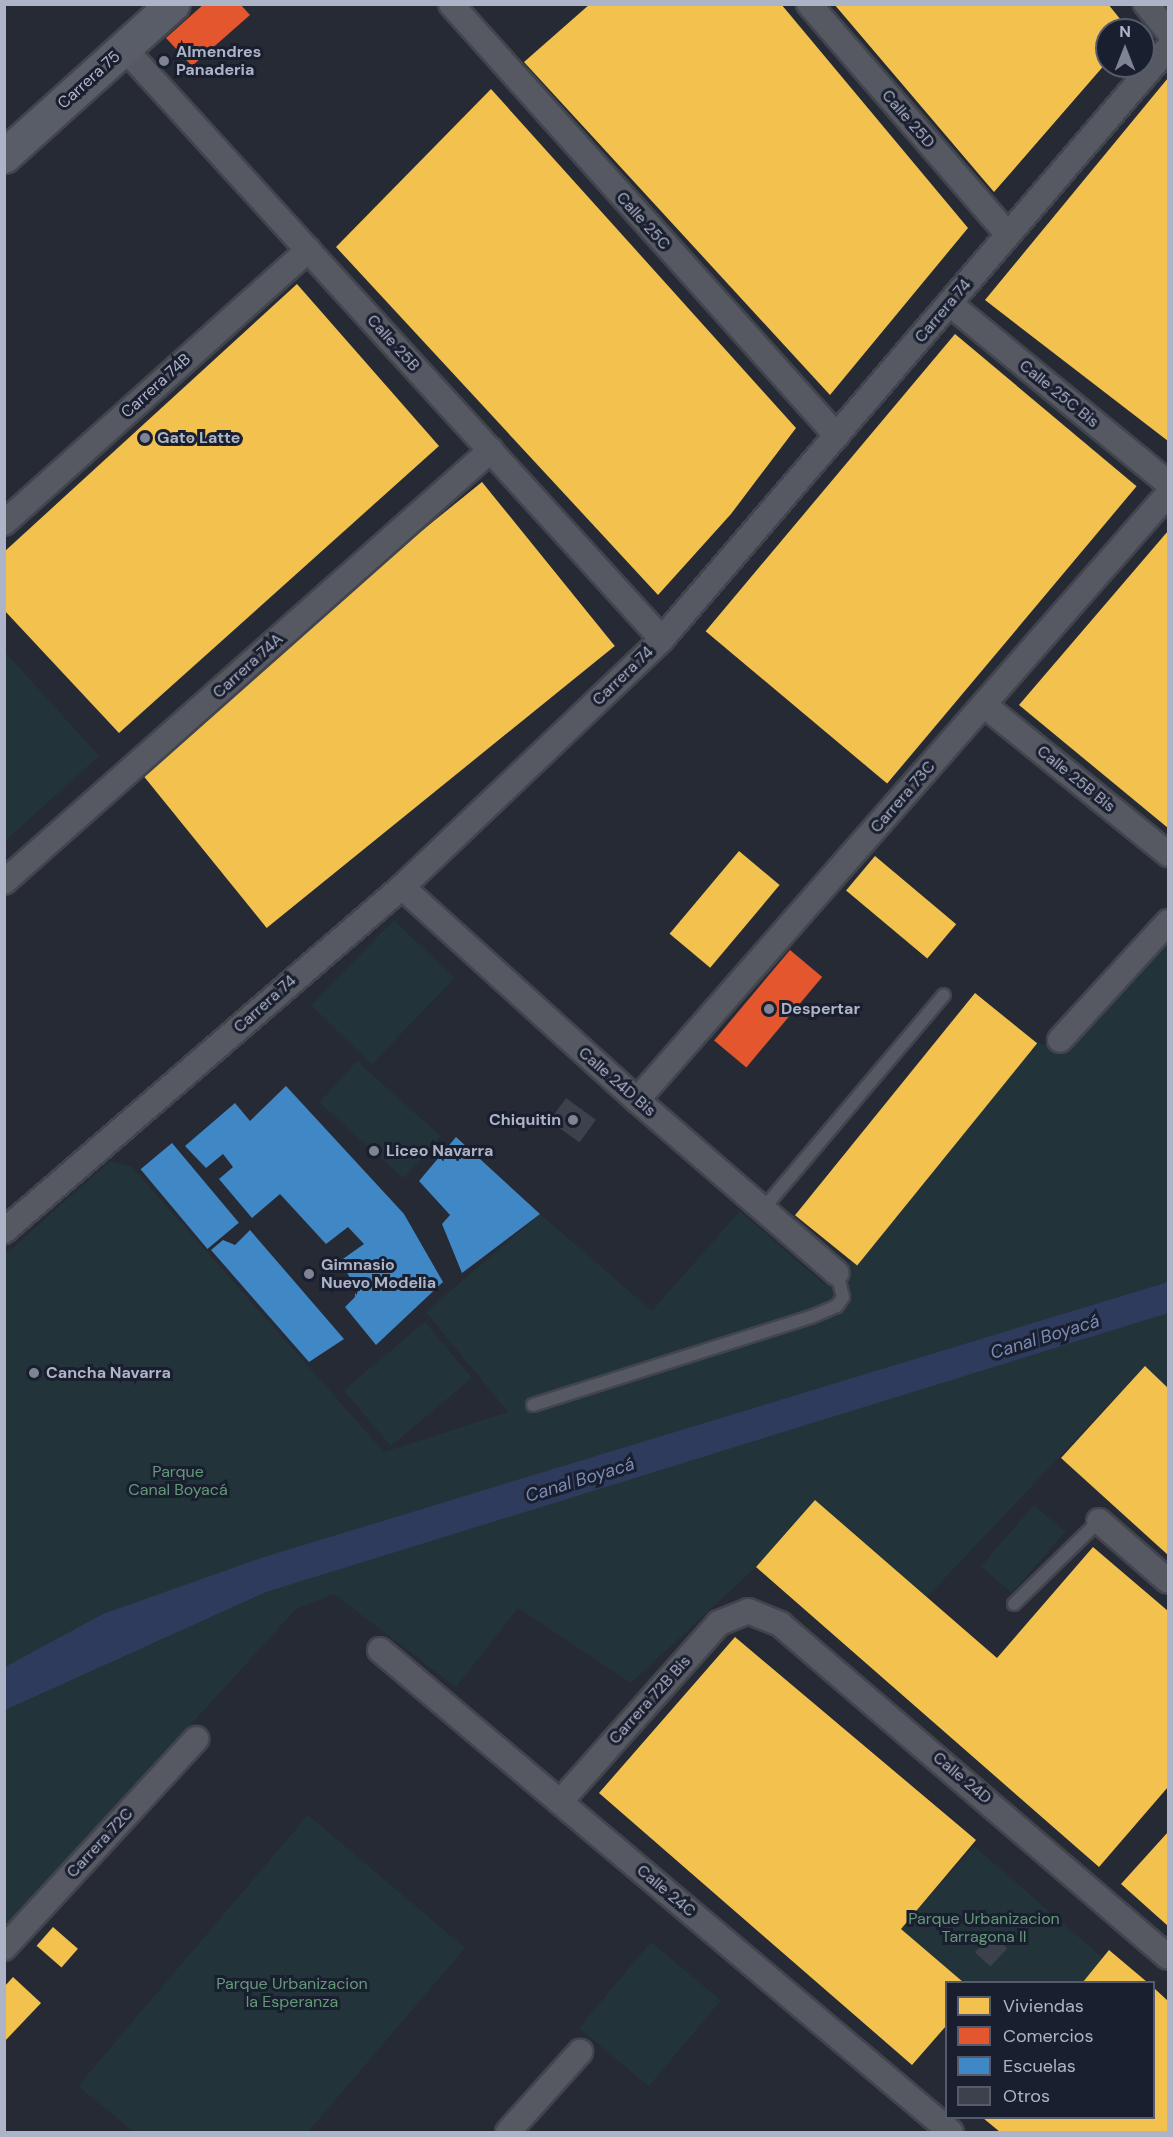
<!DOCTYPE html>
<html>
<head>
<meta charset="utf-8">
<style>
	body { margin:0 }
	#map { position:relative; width:1173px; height:2137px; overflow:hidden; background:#262a34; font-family:"DM Sans",sans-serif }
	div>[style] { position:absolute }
	.green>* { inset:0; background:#23333a; transform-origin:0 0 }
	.water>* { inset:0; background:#2f3b5d }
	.homes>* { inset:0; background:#f2c14e; transform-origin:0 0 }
	.shops>* { inset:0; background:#e4572e; transform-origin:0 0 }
	.schools>* { inset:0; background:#3f88c5; transform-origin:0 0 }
	.building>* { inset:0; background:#3d414b; transform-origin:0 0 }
	.roads { filter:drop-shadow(2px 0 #42454d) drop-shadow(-2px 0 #42454d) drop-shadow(0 2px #42454d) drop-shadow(0 -2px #42454d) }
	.lane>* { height:12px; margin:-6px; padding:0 6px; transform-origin:6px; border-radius:6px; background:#565862 }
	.street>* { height:24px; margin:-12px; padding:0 12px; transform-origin:12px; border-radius:12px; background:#565862 }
	.secondary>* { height:33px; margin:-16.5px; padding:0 16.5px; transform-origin:16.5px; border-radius:16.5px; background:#595d68 }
	.dots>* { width:16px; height:16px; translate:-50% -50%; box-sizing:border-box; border:3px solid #191f2f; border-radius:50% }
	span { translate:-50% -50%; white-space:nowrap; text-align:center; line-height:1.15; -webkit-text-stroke:6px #191f2f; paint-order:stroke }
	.poi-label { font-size:16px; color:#aeb4c7; font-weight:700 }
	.left { translate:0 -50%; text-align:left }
	.right { translate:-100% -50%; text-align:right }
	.street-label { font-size:16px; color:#aeb4c7 }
	.park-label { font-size:16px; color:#649978 }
	.water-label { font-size:18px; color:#7b8bb6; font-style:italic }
	.frame { position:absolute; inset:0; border:6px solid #aeb4c7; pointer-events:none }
	.legend { position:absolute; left:945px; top:1981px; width:210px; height:138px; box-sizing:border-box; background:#191f2f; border:2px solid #555b6c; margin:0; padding:8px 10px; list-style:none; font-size:18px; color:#aeb4c7 }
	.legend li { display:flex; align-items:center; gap:12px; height:30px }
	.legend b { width:30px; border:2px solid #555b6c }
	.north { position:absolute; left:1095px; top:18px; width:60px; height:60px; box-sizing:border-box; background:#191f2f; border:2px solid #555b6c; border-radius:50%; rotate:0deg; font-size:16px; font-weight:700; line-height:24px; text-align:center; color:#aeb4c7 }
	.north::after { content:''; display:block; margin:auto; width:21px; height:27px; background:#7e8494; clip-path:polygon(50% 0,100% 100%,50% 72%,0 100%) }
</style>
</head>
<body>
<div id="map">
	<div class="green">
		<i style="clip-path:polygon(5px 652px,99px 756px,5px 841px,4px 841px)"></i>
		<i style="left:394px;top:920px;width:84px;height:119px;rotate:44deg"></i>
		<i style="clip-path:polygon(1168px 937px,1168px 1388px,1145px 1366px,927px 1597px,815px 1500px,756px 1567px,631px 1683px,518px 1608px,456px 1687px,334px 1594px,296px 1609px,5px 1929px,5px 1255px,110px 1161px,132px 1167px,384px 1452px,508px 1412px,426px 1312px,540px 1214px,652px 1311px,740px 1211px,825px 1285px,851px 1261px,1037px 1043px,1066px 1049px)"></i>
		<i style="left:357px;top:1061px;width:113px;height:56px;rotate:42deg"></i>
		<i style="left:425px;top:1322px;width:73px;height:106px;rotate:50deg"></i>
		<i style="left:1034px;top:1505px;width:41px;height:81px;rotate:41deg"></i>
		<i style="clip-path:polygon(308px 1815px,465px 1948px,308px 2132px,134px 2132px,78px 2086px)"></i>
		<i style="clip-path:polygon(974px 1846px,1104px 1959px,1083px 1982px,963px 1982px,901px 1929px)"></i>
		<i style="left:651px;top:1942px;width:91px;height:112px;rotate:40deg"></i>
	</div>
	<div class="water">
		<i style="clip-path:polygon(1168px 1282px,1168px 1313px,266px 1592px,5px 1710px,5px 1667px,103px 1614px,261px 1558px)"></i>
	</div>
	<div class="homes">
		<i style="clip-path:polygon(590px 4px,781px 4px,968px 228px,830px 395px,524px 62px)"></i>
		<i style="clip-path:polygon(834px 4px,1108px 4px,1129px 30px,1107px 30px,1107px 62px,994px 192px)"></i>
		<i style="clip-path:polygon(1168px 78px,1168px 441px,985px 300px)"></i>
		<i style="clip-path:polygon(491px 89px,796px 428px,731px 514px,658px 595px,336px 247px)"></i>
		<i style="clip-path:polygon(297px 284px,439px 446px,119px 733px,4px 610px,4px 552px)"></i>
		<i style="left:955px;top:334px;width:237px;height:388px;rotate:40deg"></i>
		<i style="left:482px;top:482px;width:211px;height:448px;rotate:51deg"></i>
		<i style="clip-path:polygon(1168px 531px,1168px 828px,1019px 705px)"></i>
		<i style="left:739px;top:851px;width:53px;height:108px;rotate:40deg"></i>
		<i style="left:875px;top:856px;width:106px;height:45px;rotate:40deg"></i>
		<i style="left:975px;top:993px;width:80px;height:286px;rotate:39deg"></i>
		<i style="clip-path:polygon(1145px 1366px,1168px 1388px,1168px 1555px,1061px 1458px)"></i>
		<i style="clip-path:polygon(815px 1500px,997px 1658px,1093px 1547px,1168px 1611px,1168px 1787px,1099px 1867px,756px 1567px)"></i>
		<i style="clip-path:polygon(735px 1637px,976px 1840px,901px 1929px,963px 1982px,946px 1982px,946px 2026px,912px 2065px,599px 1793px)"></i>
		<i style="clip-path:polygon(1168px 1832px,1168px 1926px,1121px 1884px)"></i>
		<i style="left:53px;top:1927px;width:33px;height:25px;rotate:41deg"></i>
		<i style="clip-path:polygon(1109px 1950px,1147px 1982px,1083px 1982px)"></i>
		<i style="clip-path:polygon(13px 1977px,41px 2003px,4px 2042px,4px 1987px)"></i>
		<i style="clip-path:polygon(1154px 1988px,1168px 2001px,1168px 2132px,1000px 2132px,983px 2118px,1154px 2118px)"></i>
	</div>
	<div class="shops">
		<i style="clip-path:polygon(204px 4px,240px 4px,250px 15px,192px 66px,166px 38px)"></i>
		<i style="left:790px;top:950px;width:42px;height:118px;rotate:40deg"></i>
	</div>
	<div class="schools">
		<i style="clip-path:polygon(286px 1086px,404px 1214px,443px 1282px,376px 1345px,345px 1307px,355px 1297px,355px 1286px,340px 1261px,364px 1244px,348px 1227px,326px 1244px,280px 1194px,252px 1218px,219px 1179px,233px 1167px,223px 1154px,206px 1168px,185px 1146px,235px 1103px,250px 1121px)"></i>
		<i style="clip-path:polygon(456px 1137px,540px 1214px,462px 1273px,442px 1224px,450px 1215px,419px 1181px)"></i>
		<i style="left:172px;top:1143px;width:104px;height:41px;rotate:50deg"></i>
		<i style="clip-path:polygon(250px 1230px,344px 1339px,309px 1362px,211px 1250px,223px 1240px,235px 1245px)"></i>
	</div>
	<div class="building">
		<i style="left:566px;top:1098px;width:37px;height:28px;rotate:36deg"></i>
		<i style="left:992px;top:1934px;width:21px;height:25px;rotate:43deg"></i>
	</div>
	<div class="roads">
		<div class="lane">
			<i style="left:763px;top:1209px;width:280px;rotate:-49.8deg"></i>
			<i style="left:533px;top:1405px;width:292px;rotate:-17.6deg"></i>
			<i style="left:811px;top:1317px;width:28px;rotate:-23deg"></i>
			<i style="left:837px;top:1306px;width:11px;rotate:-56deg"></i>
			<i style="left:843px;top:1297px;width:25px;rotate:-104deg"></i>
			<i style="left:1014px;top:1604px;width:119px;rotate:-44.3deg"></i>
		</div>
		<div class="street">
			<i style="left:451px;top:4px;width:579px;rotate:48.22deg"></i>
			<i style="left:809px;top:4px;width:303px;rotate:49.2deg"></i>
			<i style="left:1146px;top:4px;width:35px;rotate:51deg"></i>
			<i style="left:124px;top:48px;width:799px;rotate:47.69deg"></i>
			<i style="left:950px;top:304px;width:282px;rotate:39.4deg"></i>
			<i style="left:4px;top:523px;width:409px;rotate:-41.9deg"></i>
			<i style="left:984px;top:705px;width:237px;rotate:39deg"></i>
			<i style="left:4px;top:882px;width:651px;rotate:-41.58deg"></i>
			<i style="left:402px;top:887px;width:317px;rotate:42.2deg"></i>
			<i style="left:637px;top:1100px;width:264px;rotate:40.9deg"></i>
			<i style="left:1060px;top:1040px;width:160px;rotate:-47.5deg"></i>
			<i style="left:637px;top:1100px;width:806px;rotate:-48.77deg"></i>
			<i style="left:4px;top:1231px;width:526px;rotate:-40.84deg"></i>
			<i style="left:402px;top:887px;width:359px;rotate:-43.6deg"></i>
			<i style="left:662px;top:639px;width:778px;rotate:-49.43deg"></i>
			<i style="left:1099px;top:1521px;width:91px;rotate:41deg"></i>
			<i style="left:380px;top:1650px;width:747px;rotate:40.17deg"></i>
			<i style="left:560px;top:1802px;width:239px;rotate:-48.4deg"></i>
			<i style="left:719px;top:1623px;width:31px;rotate:-22deg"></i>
			<i style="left:748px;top:1611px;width:35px;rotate:22deg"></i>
			<i style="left:780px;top:1624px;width:511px;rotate:40.64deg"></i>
			<i style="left:4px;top:1948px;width:284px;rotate:-47.4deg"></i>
			<i style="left:508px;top:2132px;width:108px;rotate:-48deg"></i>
		</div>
		<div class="secondary">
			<i style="left:4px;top:156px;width:227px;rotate:-42deg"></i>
		</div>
	</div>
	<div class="dots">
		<i style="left:164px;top:61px;background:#7e8494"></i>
		<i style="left:145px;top:438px;background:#7e8494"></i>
		<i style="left:769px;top:1009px;background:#7e8494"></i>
		<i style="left:573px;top:1120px;background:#7e8494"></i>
		<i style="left:374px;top:1151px;background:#7e8494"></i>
		<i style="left:309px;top:1274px;background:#7e8494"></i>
		<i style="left:34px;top:1373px;background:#7e8494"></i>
	</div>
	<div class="poi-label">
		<span class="left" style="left:176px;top:61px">Almendres<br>Panaderia</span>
		<span class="left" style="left:157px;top:438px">Gato Latte</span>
		<span class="left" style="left:781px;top:1009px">Despertar</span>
		<span class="right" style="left:561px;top:1120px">Chiquitin</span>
		<span class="left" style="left:386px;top:1151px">Liceo Navarra</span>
		<span class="left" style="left:321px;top:1274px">Gimnasio<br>Nuevo Modelia</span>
		<span class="left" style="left:46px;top:1373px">Cancha Navarra</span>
	</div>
	<div class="street-label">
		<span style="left:89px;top:80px;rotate:-42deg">Carrera 75</span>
		<span style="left:908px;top:119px;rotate:49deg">Calle 25D</span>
		<span style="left:643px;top:221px;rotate:48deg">Calle 25C</span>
		<span style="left:943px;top:311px;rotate:-50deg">Carrera 74</span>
		<span style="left:393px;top:343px;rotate:48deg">Calle 25B</span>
		<span style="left:156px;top:386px;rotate:-42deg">Carrera 74B</span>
		<span style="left:1059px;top:394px;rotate:39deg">Calle 25C Bis</span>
		<span style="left:248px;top:666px;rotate:-42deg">Carrera 74A</span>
		<span style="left:623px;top:676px;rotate:-44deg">Carrera 74</span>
		<span style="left:1076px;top:779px;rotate:39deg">Calle 25B Bis</span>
		<span style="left:903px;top:797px;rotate:-49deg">Carrera 73C</span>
		<span style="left:265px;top:1004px;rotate:-42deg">Carrera 74</span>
		<span style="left:617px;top:1082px;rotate:41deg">Calle 24D Bis</span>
		<span style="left:650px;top:1700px;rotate:-48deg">Carrera 72B Bis</span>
		<span style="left:962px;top:1778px;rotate:40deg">Calle 24D</span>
		<span style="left:100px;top:1843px;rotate:-47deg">Carrera 72C</span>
		<span style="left:666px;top:1891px;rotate:40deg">Calle 24C</span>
	</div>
	<div class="park-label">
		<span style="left:178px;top:1481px">Parque<br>Canal Boyacá</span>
		<span style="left:984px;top:1928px">Parque Urbanizacion<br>Tarragona II</span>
		<span style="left:292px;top:1993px">Parque Urbanizacion<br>la Esperanza</span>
	</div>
	<div class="water-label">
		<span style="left:1045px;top:1337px;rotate:-17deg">Canal Boyacá</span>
		<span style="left:580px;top:1480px;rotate:-17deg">Canal Boyacá</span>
	</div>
	<div class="frame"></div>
	<ul class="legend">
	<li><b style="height:16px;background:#f2c14e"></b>Viviendas</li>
	<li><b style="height:16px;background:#e4572e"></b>Comercios</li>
	<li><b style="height:16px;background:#3f88c5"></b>Escuelas</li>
	<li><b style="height:16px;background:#3d414b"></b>Otros</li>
	</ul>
	<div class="north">N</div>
</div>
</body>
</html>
